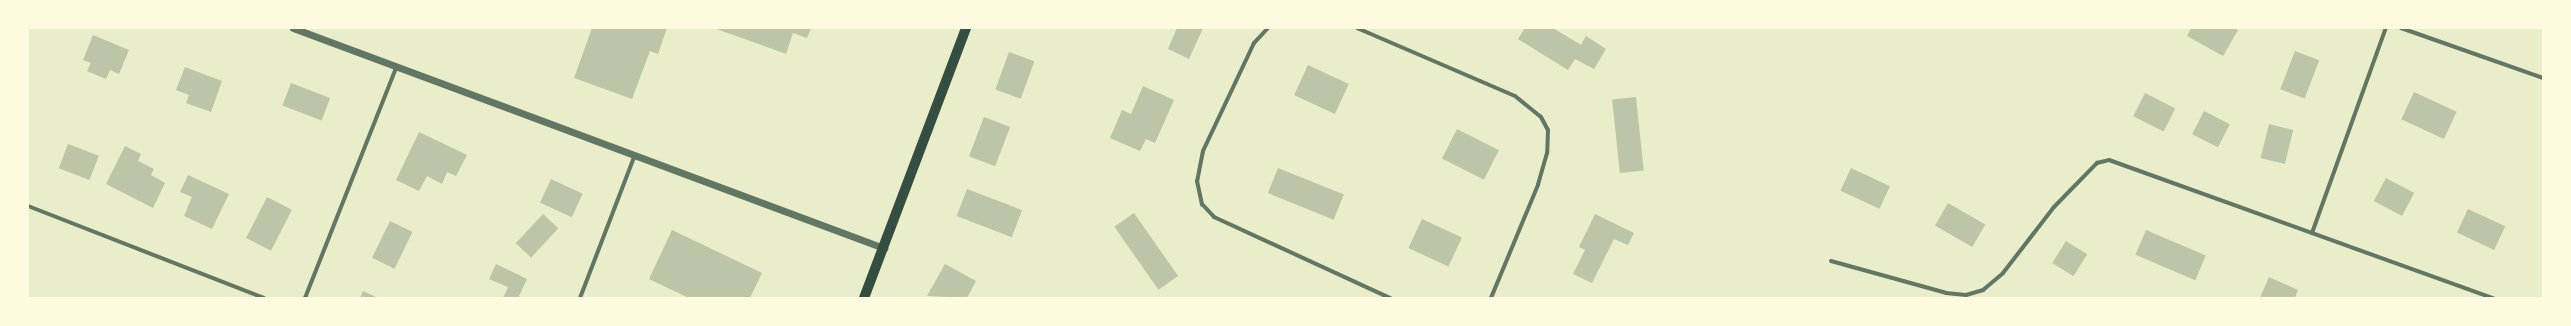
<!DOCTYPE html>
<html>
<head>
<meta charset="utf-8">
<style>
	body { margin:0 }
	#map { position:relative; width:2571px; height:326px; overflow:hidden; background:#e9edc9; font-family:"Asap Condensed",sans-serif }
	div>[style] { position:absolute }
	.building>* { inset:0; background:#bcc5a7; transform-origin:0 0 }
	.minor>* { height:4px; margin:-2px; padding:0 2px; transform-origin:2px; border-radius:2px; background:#617663 }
	.tertiary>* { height:7px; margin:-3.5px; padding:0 3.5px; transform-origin:3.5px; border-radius:3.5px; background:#617663 }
	.primary>* { height:10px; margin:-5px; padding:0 5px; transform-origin:5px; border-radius:5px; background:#344e41 }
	span { translate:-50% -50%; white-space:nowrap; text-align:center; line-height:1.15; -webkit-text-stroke:3px #fefae0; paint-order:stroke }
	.frame { position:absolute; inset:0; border:29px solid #fefae0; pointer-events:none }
</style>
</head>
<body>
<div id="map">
	<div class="building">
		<i style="clip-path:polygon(592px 28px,667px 28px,658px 54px,650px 51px,632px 99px,574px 78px)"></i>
		<i style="clip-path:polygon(714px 28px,811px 28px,807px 38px,793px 33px,786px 54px)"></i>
		<i style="clip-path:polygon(1177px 28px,1203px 28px,1189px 59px,1168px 49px)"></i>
		<i style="clip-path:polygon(1525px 28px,1553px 28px,1581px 45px,1586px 36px,1606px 49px,1594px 69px,1575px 59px,1568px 70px,1518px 39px)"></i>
		<i style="clip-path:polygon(2191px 28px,2233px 28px,2238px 30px,2223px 56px,2187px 36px)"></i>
		<i style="clip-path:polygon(93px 35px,129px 50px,119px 74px,110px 70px,106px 79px,87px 71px,91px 63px,83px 60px)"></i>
		<i style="left:2295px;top:51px;width:26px;height:41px;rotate:21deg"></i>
		<i style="left:1009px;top:52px;width:27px;height:40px;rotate:20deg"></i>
		<i style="left:1308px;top:65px;width:45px;height:33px;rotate:25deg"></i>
		<i style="clip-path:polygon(185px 67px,222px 81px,211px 112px,186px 103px,189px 95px,176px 90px)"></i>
		<i style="left:291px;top:83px;width:42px;height:24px;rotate:21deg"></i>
		<i style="clip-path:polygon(1143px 86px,1174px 100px,1155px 143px,1146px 139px,1140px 151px,1110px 138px,1122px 110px,1131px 114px)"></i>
		<i style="left:2414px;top:92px;width:47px;height:30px;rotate:25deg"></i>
		<i style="left:2145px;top:93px;width:34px;height:26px;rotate:27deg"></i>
		<i style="left:1636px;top:97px;width:74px;height:24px;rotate:84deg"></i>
		<i style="left:2204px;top:111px;width:29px;height:26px;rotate:27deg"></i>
		<i style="left:984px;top:117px;width:28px;height:42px;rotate:21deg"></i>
		<i style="left:2269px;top:124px;width:25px;height:35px;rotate:14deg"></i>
		<i style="left:1457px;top:129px;width:47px;height:33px;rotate:27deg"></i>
		<i style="clip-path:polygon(419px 132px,467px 155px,456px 176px,447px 172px,442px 184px,427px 176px,419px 191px,396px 180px)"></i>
		<i style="left:68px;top:144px;width:33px;height:26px;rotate:21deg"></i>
		<i style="clip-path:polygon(125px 146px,141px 154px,138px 161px,154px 169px,151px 175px,165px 183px,153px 208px,106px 184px)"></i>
		<i style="left:1278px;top:168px;width:71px;height:27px;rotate:22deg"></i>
		<i style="left:1851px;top:168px;width:43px;height:25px;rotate:25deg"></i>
		<i style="clip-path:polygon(188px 175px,229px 194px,212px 229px,184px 216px,192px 197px,180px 192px)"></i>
		<i style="left:2386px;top:178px;width:32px;height:26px;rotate:28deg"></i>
		<i style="left:551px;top:179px;width:35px;height:26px;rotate:25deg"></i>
		<i style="left:967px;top:189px;width:59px;height:29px;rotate:21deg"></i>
		<i style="left:267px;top:197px;width:28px;height:46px;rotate:27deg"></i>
		<i style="left:1948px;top:203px;width:43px;height:26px;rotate:30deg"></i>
		<i style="left:2468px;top:209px;width:41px;height:26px;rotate:25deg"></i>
		<i style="left:1134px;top:213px;width:77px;height:24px;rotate:55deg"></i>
		<i style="left:543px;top:214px;width:21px;height:40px;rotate:43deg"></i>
		<i style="clip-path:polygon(1595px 214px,1634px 233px,1628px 245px,1614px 239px,1592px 283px,1573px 274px,1585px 250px,1579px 247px)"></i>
		<i style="left:1422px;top:219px;width:44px;height:32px;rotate:25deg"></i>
		<i style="left:390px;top:221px;width:25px;height:41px;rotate:26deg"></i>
		<i style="clip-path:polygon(672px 230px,762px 273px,750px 298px,689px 298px,649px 279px)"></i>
		<i style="left:2146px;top:230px;width:65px;height:27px;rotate:23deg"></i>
		<i style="left:2066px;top:241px;width:25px;height:26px;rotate:32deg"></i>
		<i style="clip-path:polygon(496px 264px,527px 279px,519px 296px,522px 298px,503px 298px,508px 287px,489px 279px)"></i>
		<i style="clip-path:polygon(945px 264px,976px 281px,967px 298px,927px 296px)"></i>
		<i style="clip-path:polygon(2269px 277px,2298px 290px,2295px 298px,2260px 298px)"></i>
		<i style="clip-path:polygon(363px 291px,378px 298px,360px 298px)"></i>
	</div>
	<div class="minor">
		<i style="left:1268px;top:28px;width:21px;rotate:133deg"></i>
		<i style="left:1254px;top:43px;width:119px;rotate:115.3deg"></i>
		<i style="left:1203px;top:151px;width:31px;rotate:101deg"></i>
		<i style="left:1197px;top:181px;width:24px;rotate:78deg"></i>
		<i style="left:1202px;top:204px;width:18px;rotate:47deg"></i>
		<i style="left:1214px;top:217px;width:194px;rotate:24.7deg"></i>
		<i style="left:1357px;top:28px;width:172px;rotate:23.3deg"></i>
		<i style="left:1515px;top:96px;width:33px;rotate:39deg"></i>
		<i style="left:1541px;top:117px;width:15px;rotate:62deg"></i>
		<i style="left:1548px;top:130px;width:23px;rotate:92deg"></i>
		<i style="left:1547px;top:153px;width:33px;rotate:106deg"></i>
		<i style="left:1538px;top:185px;width:122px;rotate:112.6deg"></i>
		<i style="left:2401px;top:28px;width:151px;rotate:19.4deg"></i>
		<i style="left:28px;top:206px;width:253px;rotate:21.3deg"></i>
		<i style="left:2312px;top:233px;width:218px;rotate:-70.2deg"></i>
		<i style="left:1831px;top:261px;width:119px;rotate:15.5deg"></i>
		<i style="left:1946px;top:293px;width:20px;rotate:6deg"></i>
		<i style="left:1966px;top:295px;width:18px;rotate:-16deg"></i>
		<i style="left:1983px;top:290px;width:26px;rotate:-40deg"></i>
		<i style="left:2003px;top:273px;width:83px;rotate:-52.3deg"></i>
		<i style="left:2054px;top:207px;width:62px;rotate:-45.7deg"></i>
		<i style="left:2097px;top:163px;width:12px;rotate:-14deg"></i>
		<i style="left:2109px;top:160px;width:408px;rotate:19.8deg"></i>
		<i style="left:305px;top:298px;width:247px;rotate:-68.4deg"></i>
		<i style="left:580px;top:298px;width:151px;rotate:-69deg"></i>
	</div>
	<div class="tertiary">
		<i style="left:293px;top:28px;width:631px;rotate:20.42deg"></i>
	</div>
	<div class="primary">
		<i style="left:864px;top:298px;width:289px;rotate:-69.3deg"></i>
	</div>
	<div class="frame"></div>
</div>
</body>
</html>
